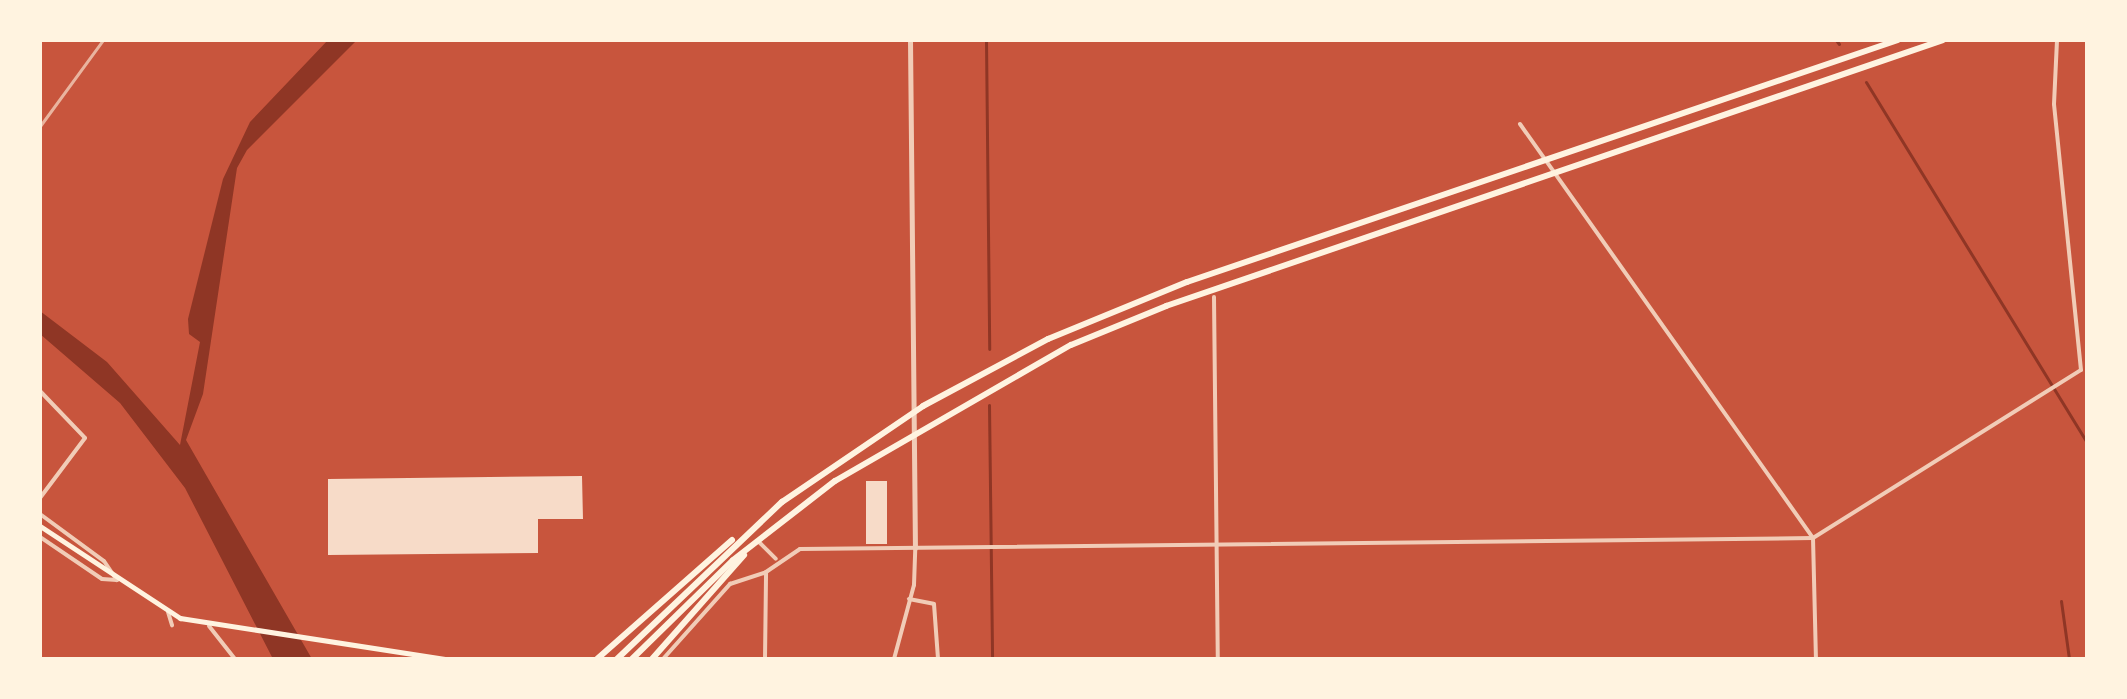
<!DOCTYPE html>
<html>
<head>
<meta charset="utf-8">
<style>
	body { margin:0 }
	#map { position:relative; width:2127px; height:699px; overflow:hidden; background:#c8553d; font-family:"Fira Sans",sans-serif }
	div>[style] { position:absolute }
	.water>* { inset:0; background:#8f3625 }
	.stream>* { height:3px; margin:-1.5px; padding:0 1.5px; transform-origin:1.5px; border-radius:1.5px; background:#8f3625 }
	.building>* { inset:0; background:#f7dbc8; transform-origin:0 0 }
	.minor>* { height:4px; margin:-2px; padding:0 2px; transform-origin:2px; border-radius:2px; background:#f1ccb7 }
	.tertiary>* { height:5px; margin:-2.5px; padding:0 2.5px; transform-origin:2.5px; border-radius:2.5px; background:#f1ccb7 }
	.secondary>* { height:5px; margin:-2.5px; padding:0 2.5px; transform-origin:2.5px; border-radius:2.5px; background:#fff3e0 }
	.trunk>* { height:6px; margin:-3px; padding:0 3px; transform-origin:3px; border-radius:3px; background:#fff3e0 }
	.rail>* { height:3px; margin:-1.5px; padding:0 1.5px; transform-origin:1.5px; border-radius:1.5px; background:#e9b49f }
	span { translate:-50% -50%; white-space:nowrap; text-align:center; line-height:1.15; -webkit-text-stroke:6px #fff3e0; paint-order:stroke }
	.frame { position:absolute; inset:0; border:42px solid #fff3e0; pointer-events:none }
</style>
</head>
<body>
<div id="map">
	<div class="water">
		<i style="clip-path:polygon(328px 40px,357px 40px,247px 150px,237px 168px,203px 394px,186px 440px,312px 659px,273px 659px,185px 488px,120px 403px,40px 334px,40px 311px,107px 362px,180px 445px,200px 342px,189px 334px,188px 319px,223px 179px,250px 122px)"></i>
	</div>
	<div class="stream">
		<i style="left:986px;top:40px;width:309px;rotate:89.4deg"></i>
		<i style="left:1836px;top:40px;width:5px;rotate:53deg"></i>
		<i style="left:1866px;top:82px;width:422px;rotate:58.5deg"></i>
		<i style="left:989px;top:405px;width:254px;rotate:89.3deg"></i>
		<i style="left:2061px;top:601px;width:59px;rotate:82.1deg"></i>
	</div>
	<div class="building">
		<i style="clip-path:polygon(582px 476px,583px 519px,538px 519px,538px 553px,328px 555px,328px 479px)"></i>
		<i style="left:866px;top:481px;width:21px;height:63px"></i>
	</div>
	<div class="minor">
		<i style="left:1520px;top:124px;width:507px;rotate:54.71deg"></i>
		<i style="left:1813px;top:538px;width:121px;rotate:88.6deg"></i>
		<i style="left:1214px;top:297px;width:362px;rotate:89.4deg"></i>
		<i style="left:40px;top:391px;width:65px;rotate:46.2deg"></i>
		<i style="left:85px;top:438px;width:75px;rotate:126.9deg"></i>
		<i style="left:40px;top:514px;width:79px;rotate:36.3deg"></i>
		<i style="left:104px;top:561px;width:23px;rotate:56deg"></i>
		<i style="left:117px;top:580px;width:15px;rotate:-176deg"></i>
		<i style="left:102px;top:579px;width:75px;rotate:-145.9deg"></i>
		<i style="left:758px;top:541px;width:25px;rotate:45deg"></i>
		<i style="left:909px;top:599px;width:25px;rotate:11deg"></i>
		<i style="left:934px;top:604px;width:55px;rotate:85.8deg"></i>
		<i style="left:168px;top:612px;width:14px;rotate:73deg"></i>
		<i style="left:209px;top:626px;width:42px;rotate:51.8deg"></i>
		<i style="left:663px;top:659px;width:101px;rotate:-48.2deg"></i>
		<i style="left:730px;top:584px;width:38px;rotate:-18deg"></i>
		<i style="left:765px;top:659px;width:87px;rotate:-89.3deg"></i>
		<i style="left:766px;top:572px;width:41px;rotate:-34.1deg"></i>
		<i style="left:800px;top:549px;width:1013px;rotate:-0.62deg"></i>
		<i style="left:1813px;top:538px;width:316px;rotate:-32.1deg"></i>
		<i style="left:2081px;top:370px;width:267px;rotate:-95.8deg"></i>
		<i style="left:2054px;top:104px;width:64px;rotate:-87.3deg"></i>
		<i style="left:894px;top:659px;width:77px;rotate:-74.9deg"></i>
		<i style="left:914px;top:585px;width:37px;rotate:-88deg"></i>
	</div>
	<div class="tertiary">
		<i style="left:910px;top:40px;width:508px;rotate:89.44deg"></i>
	</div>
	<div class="secondary">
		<i style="left:40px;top:526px;width:168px;rotate:33.3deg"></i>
		<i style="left:180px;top:618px;width:268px;rotate:8.8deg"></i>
	</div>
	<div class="trunk">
		<i style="left:597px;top:659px;width:180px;rotate:-41.4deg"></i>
		<i style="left:617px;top:659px;width:228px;rotate:-43.6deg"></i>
		<i style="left:782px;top:502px;width:171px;rotate:-34.2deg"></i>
		<i style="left:923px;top:406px;width:142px;rotate:-28.2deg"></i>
		<i style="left:1048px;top:339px;width:150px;rotate:-22.3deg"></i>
		<i style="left:1187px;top:282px;width:751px;rotate:-18.8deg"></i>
		<i style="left:632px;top:659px;width:141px;rotate:-44.4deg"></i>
		<i style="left:733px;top:560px;width:129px;rotate:-37.8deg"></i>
		<i style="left:835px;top:481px;width:272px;rotate:-30deg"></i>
		<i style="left:1071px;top:345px;width:103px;rotate:-22.3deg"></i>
		<i style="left:1166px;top:306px;width:821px;rotate:-18.9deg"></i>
		<i style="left:652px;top:659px;width:139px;rotate:-48.5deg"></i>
	</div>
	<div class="rail">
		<i style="left:40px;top:126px;width:107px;rotate:-53.8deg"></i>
	</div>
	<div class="frame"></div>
</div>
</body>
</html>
